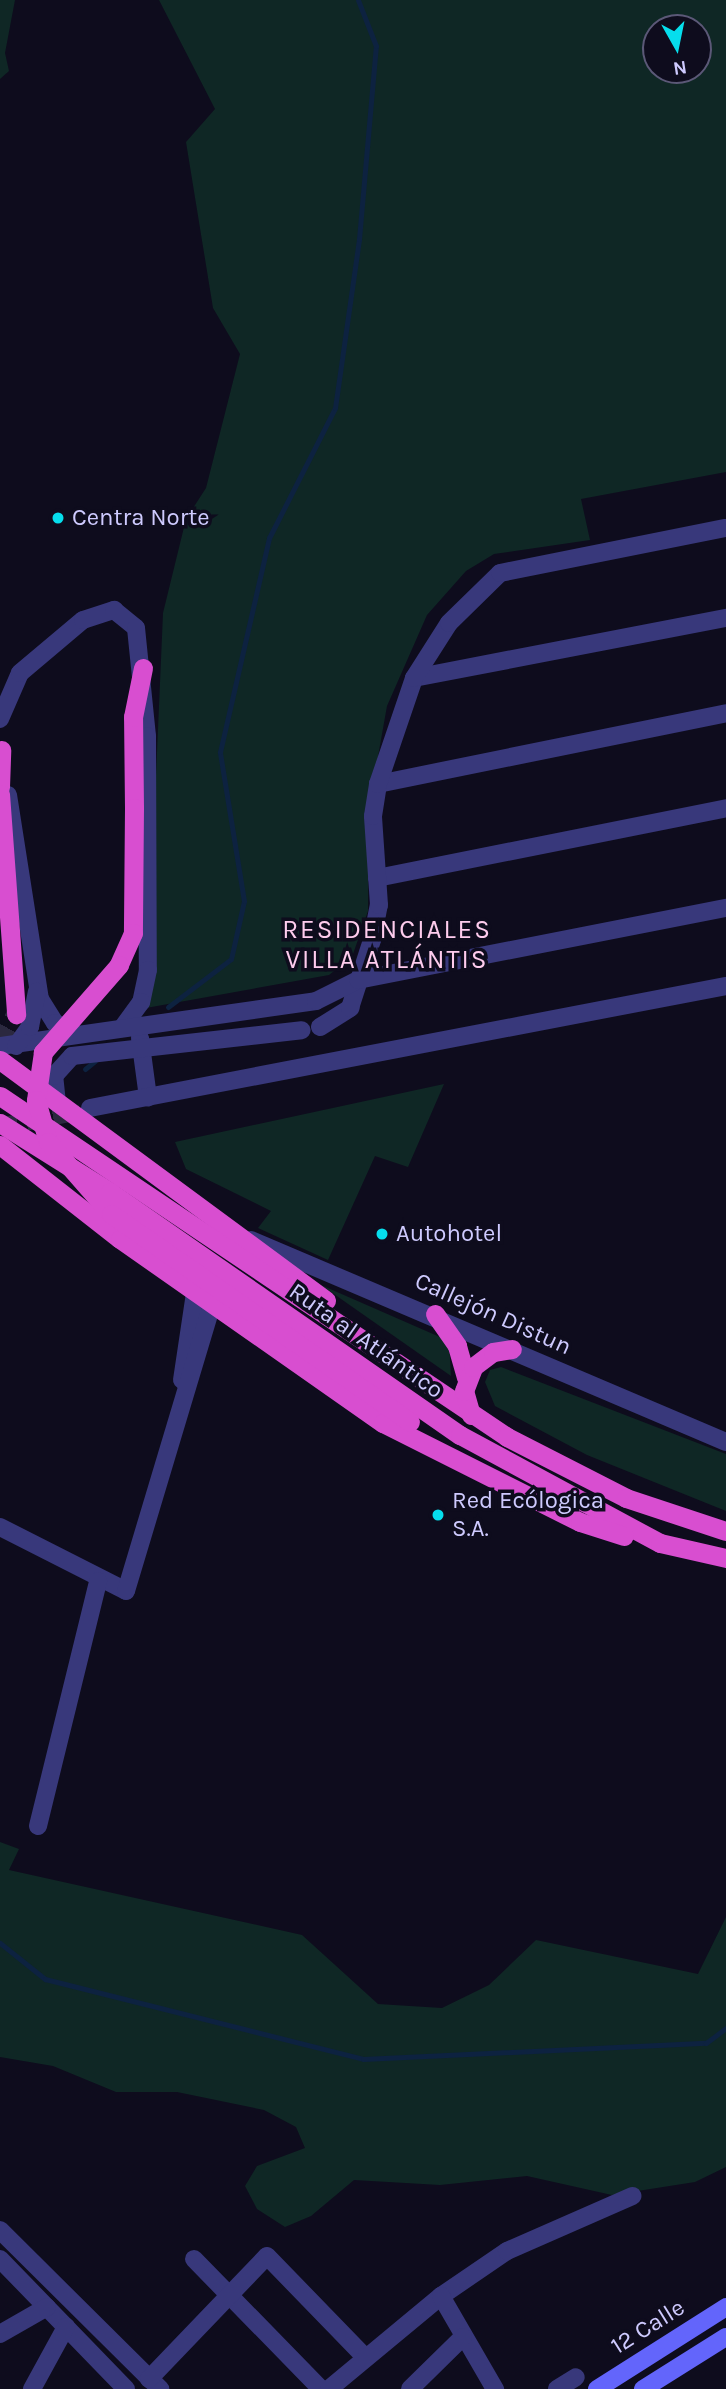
<!DOCTYPE html>
<html>
<head>
<meta charset="utf-8">
<style>
	body { margin:0 }
	#map { position:relative; width:726px; height:2389px; overflow:hidden; background:#0e0c1d; font-family:Karla,sans-serif }
	div>[style] { position:absolute }
	.green>* { inset:0; background:#0f2725 }
	.stream>* { height:5px; margin:-2.5px; padding:0 2.5px; transform-origin:2.5px; border-radius:2.5px; background:#0d2240 }
	.minor-tunnel>* { height:18px; margin-top:-9px; transform-origin:0; background:repeating-linear-gradient(90deg,#2b283f 0 18px,transparent 0 27px) }
	.trunk-tunnel>* { height:19px; margin-top:-9.5px; transform-origin:0; background:repeating-linear-gradient(90deg,#2b283f 0 19px,transparent 0 29px) }
	.minor>* { height:18px; margin:-9px; padding:0 9px; transform-origin:9px; border-radius:9px; background:#38387b }
	.secondary>* { height:18px; margin:-9px; padding:0 9px; transform-origin:9px; border-radius:9px; background:#6365fb }
	.trunk>* { height:19px; margin:-9.5px; padding:0 9.5px; transform-origin:9.5px; border-radius:9.5px; background:#d84ed0 }
	.trunk-bridge>* { height:19px; margin:-9.5px; padding:0 9.5px; transform-origin:9.5px; border-radius:9.5px; background:#d84ed0 }
	.dots>* { width:19px; height:19px; translate:-50% -50%; box-sizing:border-box; border:4px solid #0e0c1d; border-radius:50% }
	span { translate:-50% -50%; white-space:nowrap; text-align:center; line-height:1.15; -webkit-text-stroke:7px #0e0c1d; paint-order:stroke }
	.poi-label { font-size:24px; color:#cecafe }
	.left { translate:0 -50%; text-align:left }
	.street-label { font-size:24px; color:#cecafe }
	.neighbourhood-label { font-size:26px; color:#fecced; letter-spacing:2px }
	.north { position:absolute; left:642px; top:14px; width:70px; height:70px; box-sizing:border-box; background:#0e0c1d; border:2px solid #5b5877; border-radius:50%; rotate:171deg; font-size:19px; font-weight:700; line-height:28px; text-align:center; color:#cecafe }
	.north::after { content:''; display:block; margin:auto; width:24px; height:32px; background:#06deed; clip-path:polygon(50% 0,100% 100%,50% 72%,0 100%) }
</style>
</head>
<body>
<div id="map">
	<div class="green">
		<i style="clip-path:polygon(0 0,15px 0,5px 53px,9px 71px,0 79px)"></i>
		<i style="clip-path:polygon(evenodd,159px 0,726px 0,726px 472px,581px 499px,590px 540px,494px 554px,466px 571px,427px 615px,387px 706px,369px 807px,368px 911px,352px 957px,329px 975px,146px 1008px,163px 613px,186px 519px,206px 488px,240px 354px,213px 308px,186px 142px,215px 109px,159px 0,656px 28px,698px 28px,698px 70px,656px 70px,656px 28px)"></i>
		<i style="clip-path:polygon(444px 1084px,408px 1167px,375px 1156px,328px 1260px,258px 1228px,271px 1211px,186px 1169px,175px 1142px)"></i>
		<i style="clip-path:polygon(321px 1285px,449px 1341px,451px 1376px)"></i>
		<i style="clip-path:polygon(501px 1367px,726px 1454px,726px 1511px,587px 1455px,495px 1406px,485px 1382px,490px 1370px)"></i>
		<i style="clip-path:polygon(0 1842px,19px 1849px,9px 1870px,302px 1935px,378px 2004px,442px 2008px,489px 1985px,536px 1940px,698px 1974px,726px 1917px,726px 2167px,695px 2182px,612px 2195px,527px 2176px,440px 2185px,354px 2180px,311px 2216px,285px 2227px,257px 2209px,245px 2186px,257px 2166px,305px 2148px,296px 2127px,264px 2110px,177px 2092px,116px 2092px,53px 2066px,0 2057px)"></i>
	</div>
	<div class="stream">
		<i style="left:168px;top:1007px;width:79px;rotate:-37.3deg"></i>
		<i style="left:231px;top:959px;width:59px;rotate:-77.4deg"></i>
		<i style="left:244px;top:901px;width:151px;rotate:-99.2deg"></i>
		<i style="left:220px;top:752px;width:220px;rotate:-77.1deg"></i>
		<i style="left:269px;top:538px;width:146px;rotate:-63.1deg"></i>
		<i style="left:335px;top:408px;width:171px;rotate:-81.9deg"></i>
		<i style="left:359px;top:239px;width:194px;rotate:-85deg"></i>
		<i style="left:376px;top:46px;width:49px;rotate:-111.4deg"></i>
		<i style="left:85px;top:1069px;width:13px;rotate:-39deg"></i>
		<i style="left:0;top:1943px;width:58px;rotate:38.7deg"></i>
		<i style="left:45px;top:1979px;width:328px;rotate:14.1deg"></i>
		<i style="left:363px;top:2059px;width:343px;rotate:-2.7deg"></i>
		<i style="left:706px;top:2043px;width:25px;rotate:-37deg"></i>
	</div>
	<div class="minor-tunnel">
		<i style="left:0;top:1127px;width:81px;rotate:-11.4deg"></i>
	</div>
	<div class="trunk-tunnel">
		<i style="left:0;top:1045px;width:35px;rotate:-63deg"></i>
	</div>
	<div class="minor">
		<i style="left:414px;top:678px;width:318px;rotate:-10.9deg"></i>
		<i style="left:0;top:719px;width:50px;rotate:-66.5deg"></i>
		<i style="left:20px;top:673px;width:82px;rotate:-40.1deg"></i>
		<i style="left:83px;top:620px;width:33px;rotate:-18deg"></i>
		<i style="left:114px;top:610px;width:28px;rotate:39deg"></i>
		<i style="left:136px;top:628px;width:109px;rotate:84.2deg"></i>
		<i style="left:147px;top:736px;width:234px;rotate:89.8deg"></i>
		<i style="left:148px;top:970px;width:33px;rotate:102deg"></i>
		<i style="left:141px;top:1002px;width:31px;rotate:126deg"></i>
		<i style="left:378px;top:784px;width:355px;rotate:-11.5deg"></i>
		<i style="left:8px;top:795px;width:206px;rotate:81.1deg"></i>
		<i style="left:40px;top:999px;width:28px;rotate:58deg"></i>
		<i style="left:55px;top:1023px;width:24px;rotate:28deg"></i>
		<i style="left:377px;top:878px;width:356px;rotate:-11.3deg"></i>
		<i style="left:320px;top:1027px;width:36px;rotate:-32deg"></i>
		<i style="left:350px;top:1008px;width:71px;rotate:-72.1deg"></i>
		<i style="left:372px;top:940px;width:36px;rotate:-79deg"></i>
		<i style="left:379px;top:905px;width:89px;rotate:-93.9deg"></i>
		<i style="left:373px;top:816px;width:32px;rotate:-81deg"></i>
		<i style="left:378px;top:784px;width:112px;rotate:-71.2deg"></i>
		<i style="left:414px;top:678px;width:65px;rotate:-57.5deg"></i>
		<i style="left:449px;top:623px;width:71px;rotate:-44.4deg"></i>
		<i style="left:500px;top:573px;width:230px;rotate:-11.3deg"></i>
		<i style="left:140px;top:1038px;width:60px;rotate:82.3deg"></i>
		<i style="left:0;top:1046px;width:319px;rotate:-8.1deg"></i>
		<i style="left:316px;top:1001px;width:47px;rotate:-26.6deg"></i>
		<i style="left:358px;top:980px;width:375px;rotate:-11.1deg"></i>
		<i style="left:16px;top:1046px;width:24px;rotate:-54deg"></i>
		<i style="left:30px;top:1027px;width:36px;rotate:-79deg"></i>
		<i style="left:57px;top:1103px;width:27px;rotate:-96deg"></i>
		<i style="left:54px;top:1076px;width:27px;rotate:-48deg"></i>
		<i style="left:72px;top:1056px;width:231px;rotate:-6.4deg"></i>
		<i style="left:90px;top:1108px;width:648px;rotate:-10.86deg"></i>
		<i style="left:251px;top:1240px;width:516px;rotate:23.04deg"></i>
		<i style="left:182px;top:1380px;width:88px;rotate:-81.5deg"></i>
		<i style="left:0;top:1527px;width:141px;rotate:26.9deg"></i>
		<i style="left:126px;top:1591px;width:299px;rotate:-73.3deg"></i>
		<i style="left:38px;top:1826px;width:252px;rotate:-76.2deg"></i>
		<i style="left:0;top:2230px;width:226px;rotate:44.8deg"></i>
		<i style="left:0;top:2259px;width:181px;rotate:45.9deg"></i>
		<i style="left:194px;top:2259px;width:182px;rotate:45.7deg"></i>
		<i style="left:441px;top:2296px;width:80px;rotate:-34.3deg"></i>
		<i style="left:507px;top:2251px;width:137px;rotate:-23.7deg"></i>
		<i style="left:0;top:2334px;width:54px;rotate:-29.9deg"></i>
		<i style="left:149px;top:2379px;width:170px;rotate:-46.2deg"></i>
		<i style="left:267px;top:2256px;width:139px;rotate:45.9deg"></i>
		<i style="left:32px;top:2389px;width:71px;rotate:-61.3deg"></i>
		<i style="left:329px;top:2389px;width:146px;rotate:-39.7deg"></i>
		<i style="left:441px;top:2296px;width:108px;rotate:59.9deg"></i>
		<i style="left:410px;top:2389px;width:74px;rotate:-44.5deg"></i>
		<i style="left:557px;top:2389px;width:22px;rotate:-32deg"></i>
	</div>
	<div class="secondary">
		<i style="left:597px;top:2389px;width:153px;rotate:-32.4deg"></i>
		<i style="left:643px;top:2389px;width:98px;rotate:-32.1deg"></i>
	</div>
	<div class="trunk">
		<i style="left:0;top:787px;width:37px;rotate:-88deg"></i>
		<i style="left:0;top:794px;width:221px;rotate:85.8deg"></i>
		<i style="left:134px;top:808px;width:91px;rotate:-90.6deg"></i>
		<i style="left:133px;top:717px;width:50px;rotate:-78.5deg"></i>
		<i style="left:0;top:1060px;width:405px;rotate:36.4deg"></i>
		<i style="left:0;top:1096px;width:611px;rotate:33.92deg"></i>
		<i style="left:507px;top:1437px;width:134px;rotate:27.1deg"></i>
		<i style="left:626px;top:1498px;width:105px;rotate:18.3deg"></i>
		<i style="left:0;top:1123px;width:130px;rotate:32.1deg"></i>
		<i style="left:110px;top:1192px;width:426px;rotate:34.8deg"></i>
		<i style="left:460px;top:1435px;width:227px;rotate:28.4deg"></i>
		<i style="left:660px;top:1543px;width:68px;rotate:12.8deg"></i>
		<i style="left:0;top:1145px;width:152px;rotate:38.1deg"></i>
		<i style="left:120px;top:1239px;width:321px;rotate:35deg"></i>
		<i style="left:383px;top:1423px;width:220px;rotate:26.7deg"></i>
		<i style="left:580px;top:1522px;width:46px;rotate:17.7deg"></i>
		<i style="left:435px;top:1314px;width:39px;rotate:55deg"></i>
		<i style="left:457px;top:1346px;width:33px;rotate:74deg"></i>
		<i style="left:471px;top:1415px;width:25px;rotate:-106deg"></i>
		<i style="left:464px;top:1391px;width:26px;rotate:-69deg"></i>
		<i style="left:473px;top:1367px;width:25px;rotate:-37deg"></i>
		<i style="left:493px;top:1352px;width:19px;rotate:-9deg"></i>
	</div>
	<div class="trunk-bridge">
		<i style="left:134px;top:808px;width:125px;rotate:90.5deg"></i>
		<i style="left:133px;top:933px;width:35px;rotate:114deg"></i>
		<i style="left:119px;top:965px;width:116px;rotate:131.1deg"></i>
		<i style="left:43px;top:1052px;width:49px;rotate:98.3deg"></i>
		<i style="left:36px;top:1100px;width:44px;rotate:74.1deg"></i>
		<i style="left:48px;top:1142px;width:96px;rotate:48.8deg"></i>
		<i style="left:111px;top:1214px;width:364px;rotate:34.8deg"></i>
	</div>
	<div class="dots">
		<i style="left:58px;top:518px;background:#06deed"></i>
		<i style="left:382px;top:1234px;background:#06deed"></i>
		<i style="left:438px;top:1515px;background:#06deed"></i>
	</div>
	<div class="poi-label">
		<span class="left" style="left:72px;top:518px">Centra Norte</span>
		<span class="left" style="left:396px;top:1234px">Autohotel</span>
		<span class="left" style="left:452px;top:1515px">Red Ecólogica<br>S.A.</span>
	</div>
	<div class="street-label">
		<span style="left:493px;top:1314px;rotate:24deg">Callejón Distun</span>
		<span style="left:366px;top:1341px;rotate:35deg">Ruta al Atlántico</span>
		<span style="left:648px;top:2327px;rotate:-32deg">12 Calle</span>
	</div>
	<div class="neighbourhood-label">
		<span style="left:387px;top:945px">RESIDENCIALES<br>VILLA ATLÁNTIS</span>
	</div>
	<div class="north">N</div>
</div>
</body>
</html>
